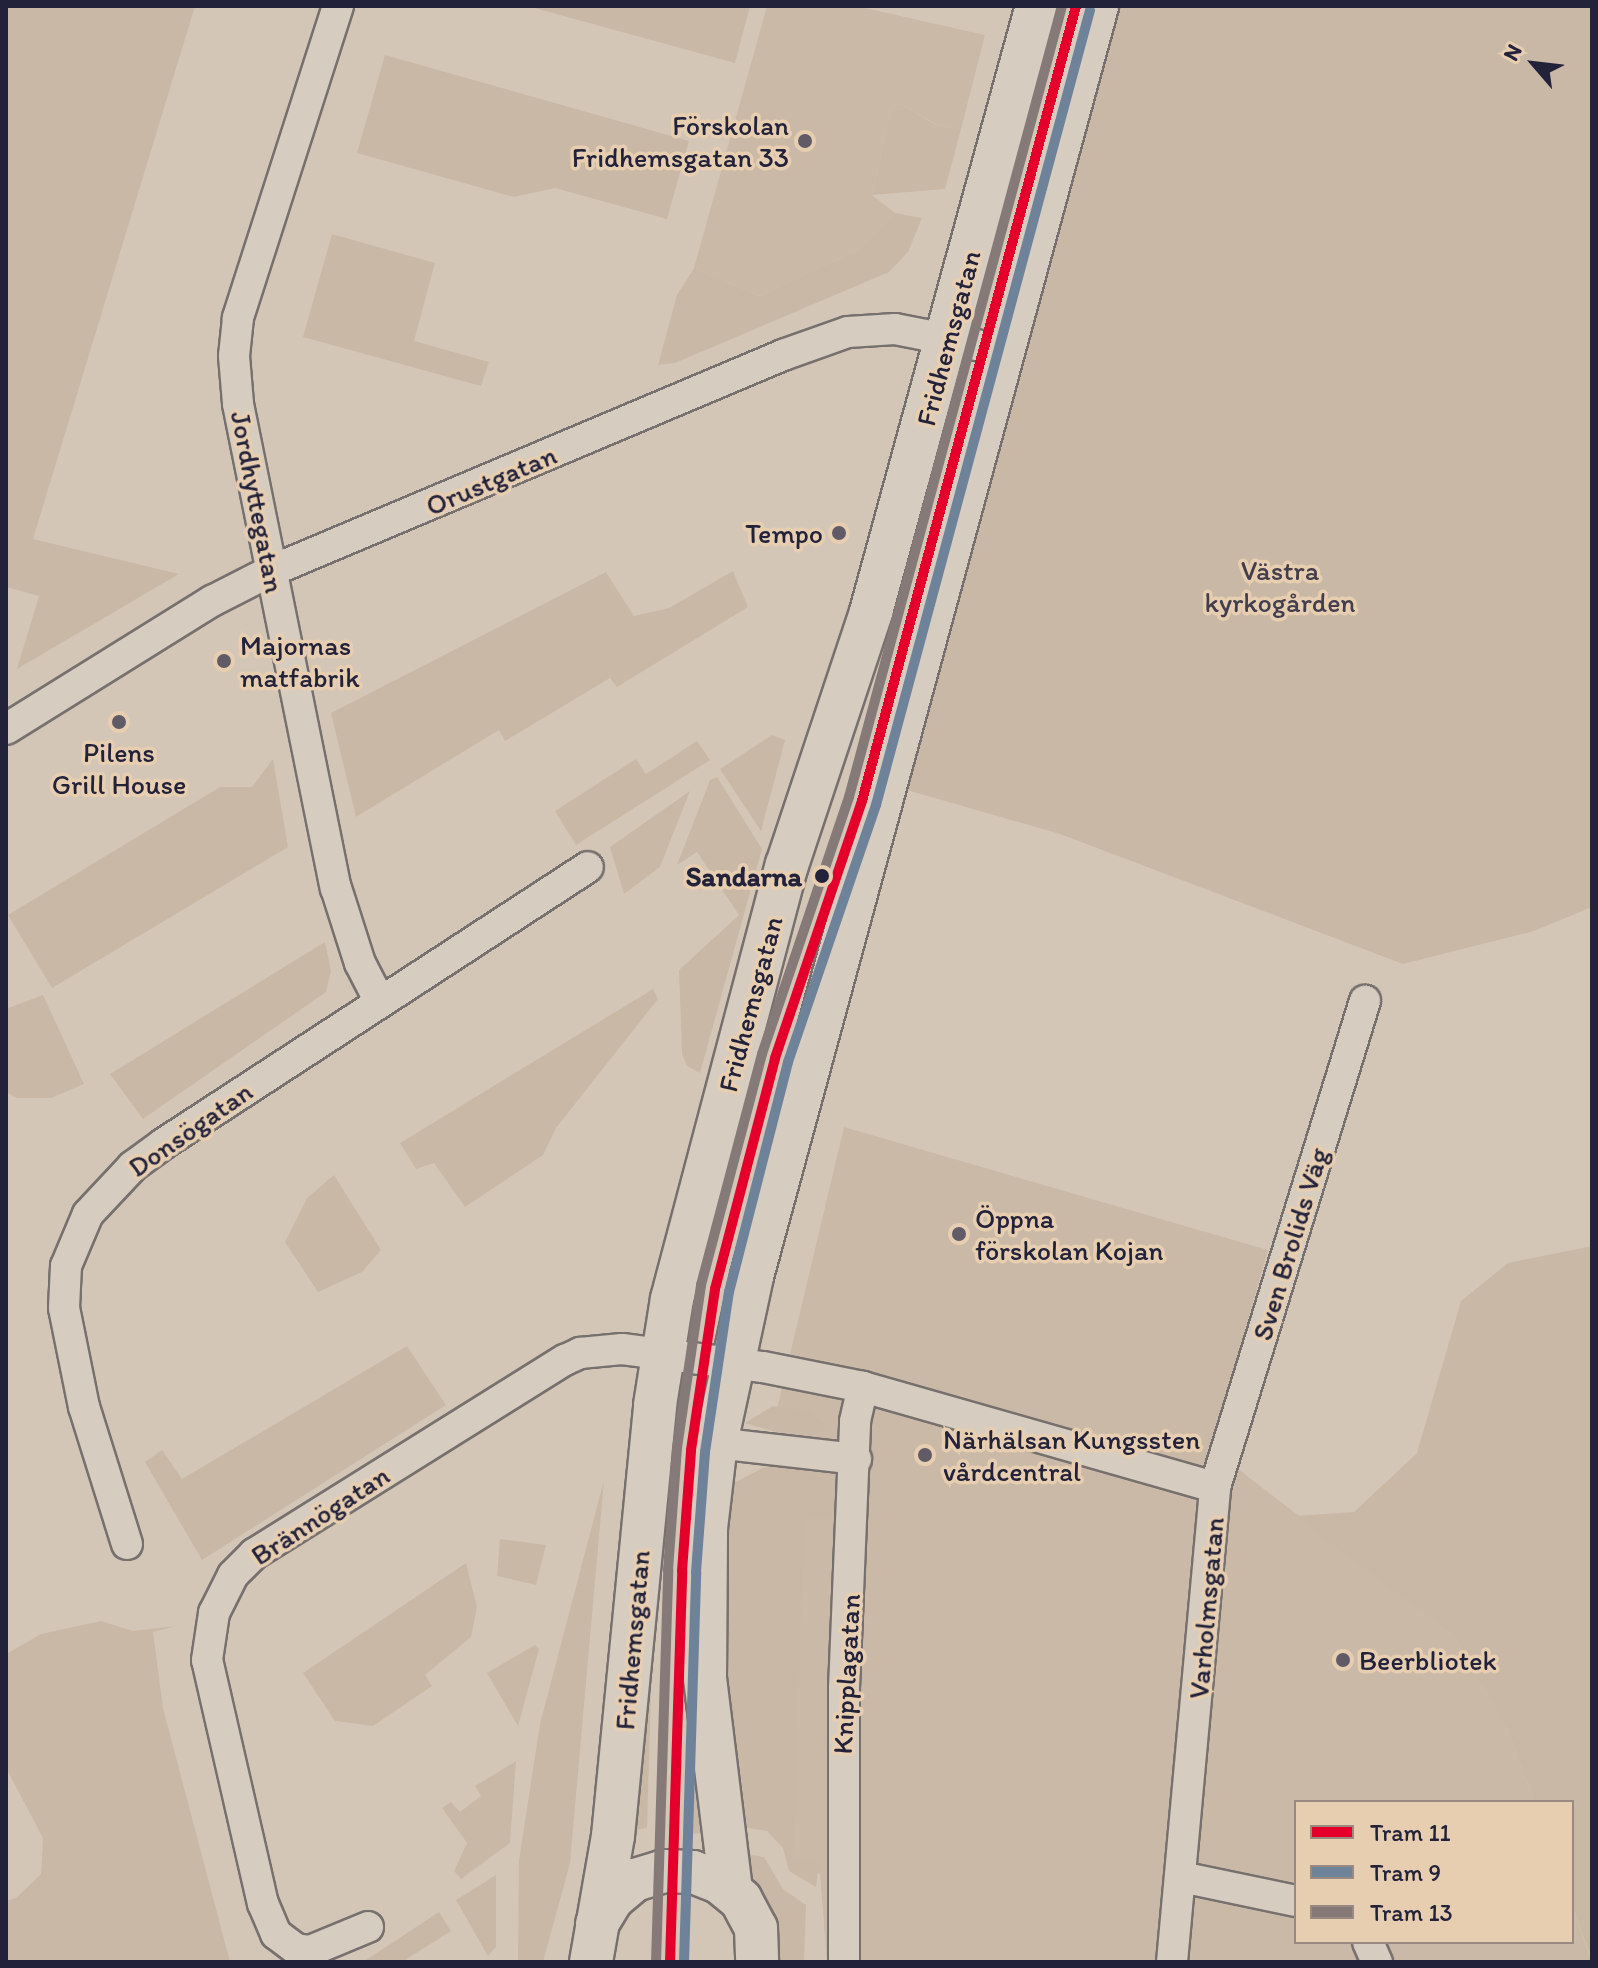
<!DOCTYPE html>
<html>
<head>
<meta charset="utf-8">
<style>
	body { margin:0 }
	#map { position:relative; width:1598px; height:1968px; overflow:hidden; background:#d4c6b7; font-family:Itim,sans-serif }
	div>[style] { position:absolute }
	.built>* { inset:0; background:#cbb9a7 }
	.green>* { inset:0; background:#c9b8a6 }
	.roads { filter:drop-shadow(2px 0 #76706e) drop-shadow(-2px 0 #76706e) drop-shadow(0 2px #76706e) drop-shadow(0 -2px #76706e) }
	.street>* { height:30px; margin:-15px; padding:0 15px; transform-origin:15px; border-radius:15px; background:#d6ccc0 }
	.secondary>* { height:42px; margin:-21px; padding:0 21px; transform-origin:21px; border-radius:21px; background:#d6ccc0 }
	.tram-1>* { height:10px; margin:-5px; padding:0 5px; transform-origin:5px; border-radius:5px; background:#e4002b }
	.tram-2>* { height:10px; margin:-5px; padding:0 5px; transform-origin:5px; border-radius:5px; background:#6e829a }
	.tram-3>* { height:10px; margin:-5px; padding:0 5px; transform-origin:5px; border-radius:5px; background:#857a78 }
	.dots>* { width:22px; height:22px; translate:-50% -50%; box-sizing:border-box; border:4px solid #e8ceb0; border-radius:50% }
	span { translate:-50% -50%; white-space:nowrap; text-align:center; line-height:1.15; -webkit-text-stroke:7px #e8ceb0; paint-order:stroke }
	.poi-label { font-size:28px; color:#22223b }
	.right { translate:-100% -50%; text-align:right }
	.left { translate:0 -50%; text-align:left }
	.street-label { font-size:28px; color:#22223b }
	.park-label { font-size:28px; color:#423e4e }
	.stop-label { font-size:28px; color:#22223b; font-weight:700 }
	.frame { position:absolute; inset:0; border:8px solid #22223b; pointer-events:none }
	.legend { position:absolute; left:1294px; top:1800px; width:280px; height:144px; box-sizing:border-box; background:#e8ceb0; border:2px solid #998981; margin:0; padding:10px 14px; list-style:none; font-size:24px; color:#22223b }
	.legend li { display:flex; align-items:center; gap:16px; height:40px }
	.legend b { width:40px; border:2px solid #998981 }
	.north { position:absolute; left:1494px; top:24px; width:80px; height:80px; -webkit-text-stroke:6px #e8ceb0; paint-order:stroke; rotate:298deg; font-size:22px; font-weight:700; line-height:32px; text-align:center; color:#22223b }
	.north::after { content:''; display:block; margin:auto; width:28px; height:36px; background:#22223b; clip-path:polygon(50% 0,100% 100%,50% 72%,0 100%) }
</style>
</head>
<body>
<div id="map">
	<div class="built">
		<i style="clip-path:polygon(767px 6px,856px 6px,985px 35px,961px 129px,937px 125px,901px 104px,891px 108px,872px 195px,895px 213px,858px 250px,759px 296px,694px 268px)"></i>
		<i style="clip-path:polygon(844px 1127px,1268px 1250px,1211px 1448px,1453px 1635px,1510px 1735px,1534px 1802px,1296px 1802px,1296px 1942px,1572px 1942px,1572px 1906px,1592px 1962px,827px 1962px,820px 1874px,789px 1868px,774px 1483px,777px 1409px)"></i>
	</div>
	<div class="green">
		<i style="clip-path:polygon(6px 6px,195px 6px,33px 539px,179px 574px,17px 669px,39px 596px,6px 587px)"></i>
		<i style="clip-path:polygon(527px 6px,750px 6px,735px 63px)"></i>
		<i style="clip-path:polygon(1115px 6px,1592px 6px,1592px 907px,1534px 931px,1403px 964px,1060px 834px,900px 788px)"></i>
		<i style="clip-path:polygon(385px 55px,689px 141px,667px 219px,555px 188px,514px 197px,357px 153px)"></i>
		<i style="clip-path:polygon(901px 104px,936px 125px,961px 129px,945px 189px,872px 195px,891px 108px)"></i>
		<i style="clip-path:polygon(895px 213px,922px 218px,908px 252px,889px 272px,675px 363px,658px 365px,677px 295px,694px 268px,759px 296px,858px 250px)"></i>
		<i style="clip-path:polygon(332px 234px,435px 263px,414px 341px,489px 362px,481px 386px,303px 337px)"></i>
		<i style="clip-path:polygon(733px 571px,748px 607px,617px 687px,610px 678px,505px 741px,499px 730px,356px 817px,331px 713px,606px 572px,634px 616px,669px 608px)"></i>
		<i style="clip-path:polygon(772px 735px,785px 740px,761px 831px,720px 769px)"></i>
		<i style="clip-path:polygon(697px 741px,710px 760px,576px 845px,555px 811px,636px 759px,646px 774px)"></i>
		<i style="clip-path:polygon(273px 759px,288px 847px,52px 988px,8px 915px,220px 787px,252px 787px)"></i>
		<i style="clip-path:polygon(717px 777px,762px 849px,700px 1073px,687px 1066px,682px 1054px,679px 970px,739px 915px,697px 852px,677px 865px,710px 780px)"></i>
		<i style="clip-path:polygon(690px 791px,660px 867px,624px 894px,610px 847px)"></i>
		<i style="clip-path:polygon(325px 942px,331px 971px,326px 992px,143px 1119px,110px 1074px)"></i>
		<i style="clip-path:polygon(653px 989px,658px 999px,556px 1128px,543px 1155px,465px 1207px,434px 1163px,416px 1169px,400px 1143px)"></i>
		<i style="clip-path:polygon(43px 995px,84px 1084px,51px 1098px,17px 1098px,6px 1092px,6px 1009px)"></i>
		<i style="clip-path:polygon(334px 1175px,381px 1250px,362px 1272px,318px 1292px,285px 1242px,307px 1198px)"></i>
		<i style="clip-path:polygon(1592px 1246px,1592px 1960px,1572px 1906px,1572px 1802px,1534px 1802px,1510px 1735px,1453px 1635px,1295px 1516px,1354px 1512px,1417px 1453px,1461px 1301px,1508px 1263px)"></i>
		<i style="clip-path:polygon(407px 1346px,446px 1405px,202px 1560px,145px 1462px,162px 1450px,182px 1479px)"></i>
		<i style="clip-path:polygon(773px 1406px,811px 1412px,827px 1427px,819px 1433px,793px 1437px,745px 1423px)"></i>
		<i style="clip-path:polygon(770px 1464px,802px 1469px,844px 1487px,837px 1518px,804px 1519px,793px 1860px,819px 1863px,816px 1887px,789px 1871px,783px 1848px,767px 1831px,735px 1826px,741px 1783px,730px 1735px,718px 1592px,732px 1484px)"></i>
		<i style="clip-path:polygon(604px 1480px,570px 1863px,543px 1962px,518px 1962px,519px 1860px,540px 1724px)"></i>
		<i style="clip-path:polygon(500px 1539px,546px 1545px,536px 1585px,497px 1576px)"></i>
		<i style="clip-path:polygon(466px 1563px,477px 1607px,471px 1637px,425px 1675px,432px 1686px,373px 1726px,335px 1721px,303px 1673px)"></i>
		<i style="clip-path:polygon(654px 1590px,647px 1828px,635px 1830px)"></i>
		<i style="clip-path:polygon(101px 1621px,133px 1631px,176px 1626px,153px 1632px,163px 1708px,230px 1962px,6px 1962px,6px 1901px,16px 1898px,41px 1874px,43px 1838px,6px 1768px,6px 1654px,41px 1634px)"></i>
		<i style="clip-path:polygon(535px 1645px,539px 1649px,518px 1726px,487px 1673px)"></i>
		<i style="clip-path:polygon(692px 1713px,707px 1833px,688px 1834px,687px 1715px)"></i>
		<i style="clip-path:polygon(516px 1761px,510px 1843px,461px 1879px,454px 1871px,467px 1843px,442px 1808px,451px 1802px,460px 1812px,481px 1796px,475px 1786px)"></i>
		<i style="clip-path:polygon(738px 1852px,764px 1857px,783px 1889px,806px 1905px,804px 1962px,777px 1962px)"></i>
		<i style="clip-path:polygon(496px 1875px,496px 1947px,488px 1956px,456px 1900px)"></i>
		<i style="clip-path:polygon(439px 1912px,451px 1931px,402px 1962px,363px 1962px)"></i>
	</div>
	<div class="roads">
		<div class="street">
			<i style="left:338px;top:6px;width:328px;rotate:107.8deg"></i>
			<i style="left:238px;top:318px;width:38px;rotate:96deg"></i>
			<i style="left:234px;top:356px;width:48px;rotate:85.2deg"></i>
			<i style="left:238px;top:404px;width:494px;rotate:78.6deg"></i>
			<i style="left:336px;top:888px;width:79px;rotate:72.3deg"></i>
			<i style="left:360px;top:963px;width:42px;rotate:62.8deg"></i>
			<i style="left:6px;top:729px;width:243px;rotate:-31.9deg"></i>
			<i style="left:212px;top:601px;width:66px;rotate:-27deg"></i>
			<i style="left:271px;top:571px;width:556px;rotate:-22.87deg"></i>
			<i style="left:783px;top:355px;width:69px;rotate:-19.5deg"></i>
			<i style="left:848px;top:332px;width:47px;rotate:-3.7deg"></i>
			<i style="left:895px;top:329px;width:114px;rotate:11.1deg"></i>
			<i style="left:716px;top:1443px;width:141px;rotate:6.5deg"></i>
			<i style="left:127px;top:1544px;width:144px;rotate:-107.4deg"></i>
			<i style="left:84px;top:1407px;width:101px;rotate:-101.4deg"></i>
			<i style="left:64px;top:1308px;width:42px;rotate:-87.3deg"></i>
			<i style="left:66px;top:1266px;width:56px;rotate:-67.1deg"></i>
			<i style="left:88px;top:1214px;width:66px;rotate:-46.8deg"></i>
			<i style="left:133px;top:1166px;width:37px;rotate:-36deg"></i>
			<i style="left:163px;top:1144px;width:507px;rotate:-33.09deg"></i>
			<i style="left:1181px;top:1877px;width:117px;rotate:11.8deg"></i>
			<i style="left:368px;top:1927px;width:63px;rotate:157.5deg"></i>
			<i style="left:310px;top:1951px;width:14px;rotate:-172deg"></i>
			<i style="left:296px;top:1949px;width:25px;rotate:-143deg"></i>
			<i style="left:276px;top:1934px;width:33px;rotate:-113deg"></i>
			<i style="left:263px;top:1904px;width:250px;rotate:-102.9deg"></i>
			<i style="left:207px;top:1660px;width:48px;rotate:-81.5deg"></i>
			<i style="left:214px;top:1613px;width:42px;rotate:-63.4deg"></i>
			<i style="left:233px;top:1575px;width:30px;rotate:-45deg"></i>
			<i style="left:254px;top:1554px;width:367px;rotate:-32deg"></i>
			<i style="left:565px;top:1360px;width:17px;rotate:-25deg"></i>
			<i style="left:580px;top:1353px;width:42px;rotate:-5.4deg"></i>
			<i style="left:622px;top:1349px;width:142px;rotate:7.3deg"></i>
			<i style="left:763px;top:1367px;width:102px;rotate:11.3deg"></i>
			<i style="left:863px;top:1387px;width:366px;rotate:15.9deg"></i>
			<i style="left:1368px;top:1942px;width:22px;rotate:66deg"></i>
			<i style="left:844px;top:1962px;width:274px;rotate:-90deg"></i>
			<i style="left:844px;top:1688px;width:267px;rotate:-87.6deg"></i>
			<i style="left:855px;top:1421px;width:35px;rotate:-77deg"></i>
			<i style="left:1172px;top:1962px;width:477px;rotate:-84.8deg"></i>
			<i style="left:1215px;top:1487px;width:509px;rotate:-72.85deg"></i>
		</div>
		<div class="secondary">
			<i style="left:731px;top:1890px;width:214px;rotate:-97deg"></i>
			<i style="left:705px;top:1678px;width:150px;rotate:-89.6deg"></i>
			<i style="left:706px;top:1528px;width:86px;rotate:-83.3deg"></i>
			<i style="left:716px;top:1443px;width:171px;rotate:-77.8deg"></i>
			<i style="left:752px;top:1276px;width:1316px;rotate:-74.8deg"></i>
			<i style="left:597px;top:1924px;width:29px;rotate:-59deg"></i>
			<i style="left:612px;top:1899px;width:30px;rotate:-40deg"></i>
			<i style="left:635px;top:1880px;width:30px;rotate:-17deg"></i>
			<i style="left:664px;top:1871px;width:29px;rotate:2deg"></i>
			<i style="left:693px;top:1872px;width:28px;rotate:21deg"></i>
			<i style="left:719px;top:1882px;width:28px;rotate:39deg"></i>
			<i style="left:741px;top:1900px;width:32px;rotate:62deg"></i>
			<i style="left:756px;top:1928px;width:34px;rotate:88deg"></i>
			<i style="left:591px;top:1962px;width:128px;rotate:-80.1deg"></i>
			<i style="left:613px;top:1836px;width:433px;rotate:-84.4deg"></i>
			<i style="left:655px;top:1405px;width:107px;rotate:-80.9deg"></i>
			<i style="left:672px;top:1299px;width:449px;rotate:-75.2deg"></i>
			<i style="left:787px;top:865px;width:267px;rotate:-71.6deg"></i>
			<i style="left:871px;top:612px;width:628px;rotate:-74.68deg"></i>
		</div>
	</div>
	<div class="tram-1">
		<i style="left:670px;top:1962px;width:391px;rotate:-88.2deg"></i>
		<i style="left:682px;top:1571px;width:121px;rotate:-85.7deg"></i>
		<i style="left:691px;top:1450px;width:163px;rotate:-81.5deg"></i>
		<i style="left:715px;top:1289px;width:239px;rotate:-75.4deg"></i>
		<i style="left:775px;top:1058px;width:271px;rotate:-71.3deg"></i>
		<i style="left:862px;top:801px;width:823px;rotate:-74.93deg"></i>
	</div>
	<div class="tram-2">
		<i style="left:684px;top:1962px;width:390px;rotate:-88.2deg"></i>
		<i style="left:696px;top:1572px;width:120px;rotate:-85.7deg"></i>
		<i style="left:705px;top:1452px;width:162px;rotate:-81.5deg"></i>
		<i style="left:729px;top:1292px;width:237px;rotate:-75.6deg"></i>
		<i style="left:788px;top:1062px;width:272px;rotate:-71.1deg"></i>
		<i style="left:876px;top:805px;width:823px;rotate:-74.93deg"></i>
	</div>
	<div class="tram-3">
		<i style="left:656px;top:1962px;width:392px;rotate:-88.2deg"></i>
		<i style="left:668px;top:1570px;width:122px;rotate:-85.8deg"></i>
		<i style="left:677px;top:1448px;width:165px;rotate:-81.6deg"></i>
		<i style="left:701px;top:1285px;width:239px;rotate:-75.2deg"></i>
		<i style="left:762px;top:1054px;width:271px;rotate:-71.3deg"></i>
		<i style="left:849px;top:797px;width:819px;rotate:-74.93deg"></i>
	</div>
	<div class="dots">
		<i style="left:805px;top:141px;background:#605b66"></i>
		<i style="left:839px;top:533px;background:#605b66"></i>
		<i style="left:224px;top:661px;background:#605b66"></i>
		<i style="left:119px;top:722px;background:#605b66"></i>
		<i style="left:822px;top:876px;background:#22223b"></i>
		<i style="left:959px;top:1234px;background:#605b66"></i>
		<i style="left:925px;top:1455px;background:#605b66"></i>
		<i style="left:1343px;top:1660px;background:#605b66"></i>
	</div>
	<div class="poi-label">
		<span class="right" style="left:789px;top:141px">Förskolan<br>Fridhemsgatan 33</span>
		<span class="right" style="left:823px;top:533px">Tempo</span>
		<span class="left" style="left:240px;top:661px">Majornas<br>matfabrik</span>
		<span style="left:119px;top:768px">Pilens<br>Grill House</span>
		<span class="left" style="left:975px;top:1234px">Öppna<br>förskolan Kojan</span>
		<span class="left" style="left:943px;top:1455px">Närhälsan Kungssten<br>vårdcentral</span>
		<span class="left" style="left:1359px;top:1660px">Beerbliotek</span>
	</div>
	<div class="street-label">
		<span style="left:948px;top:338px;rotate:-75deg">Fridhemsgatan</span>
		<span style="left:491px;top:480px;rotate:-23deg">Orustgatan</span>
		<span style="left:258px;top:502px;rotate:79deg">Jordhyttegatan</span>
		<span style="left:750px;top:1004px;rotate:-75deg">Fridhemsgatan</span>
		<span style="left:190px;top:1129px;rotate:-35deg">Donsögatan</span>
		<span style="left:1290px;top:1244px;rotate:-73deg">Sven Brolids Väg</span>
		<span style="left:320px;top:1515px;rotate:-33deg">Brännögatan</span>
		<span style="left:1206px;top:1608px;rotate:-85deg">Varholmsgatan</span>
		<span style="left:632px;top:1640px;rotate:-85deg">Fridhemsgatan</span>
		<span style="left:846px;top:1674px;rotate:-87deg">Knipplagatan</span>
	</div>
	<div class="park-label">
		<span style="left:1280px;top:586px">Västra<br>kyrkogården</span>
	</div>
	<div class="stop-label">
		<span class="right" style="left:802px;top:876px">Sandarna</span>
	</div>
	<div class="frame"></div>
	<ul class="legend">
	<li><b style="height:10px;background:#e4002b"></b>Tram 11</li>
	<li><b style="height:10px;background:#6e829a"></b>Tram 9</li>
	<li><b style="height:10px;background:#857a78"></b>Tram 13</li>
	</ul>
	<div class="north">N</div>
</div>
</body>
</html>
